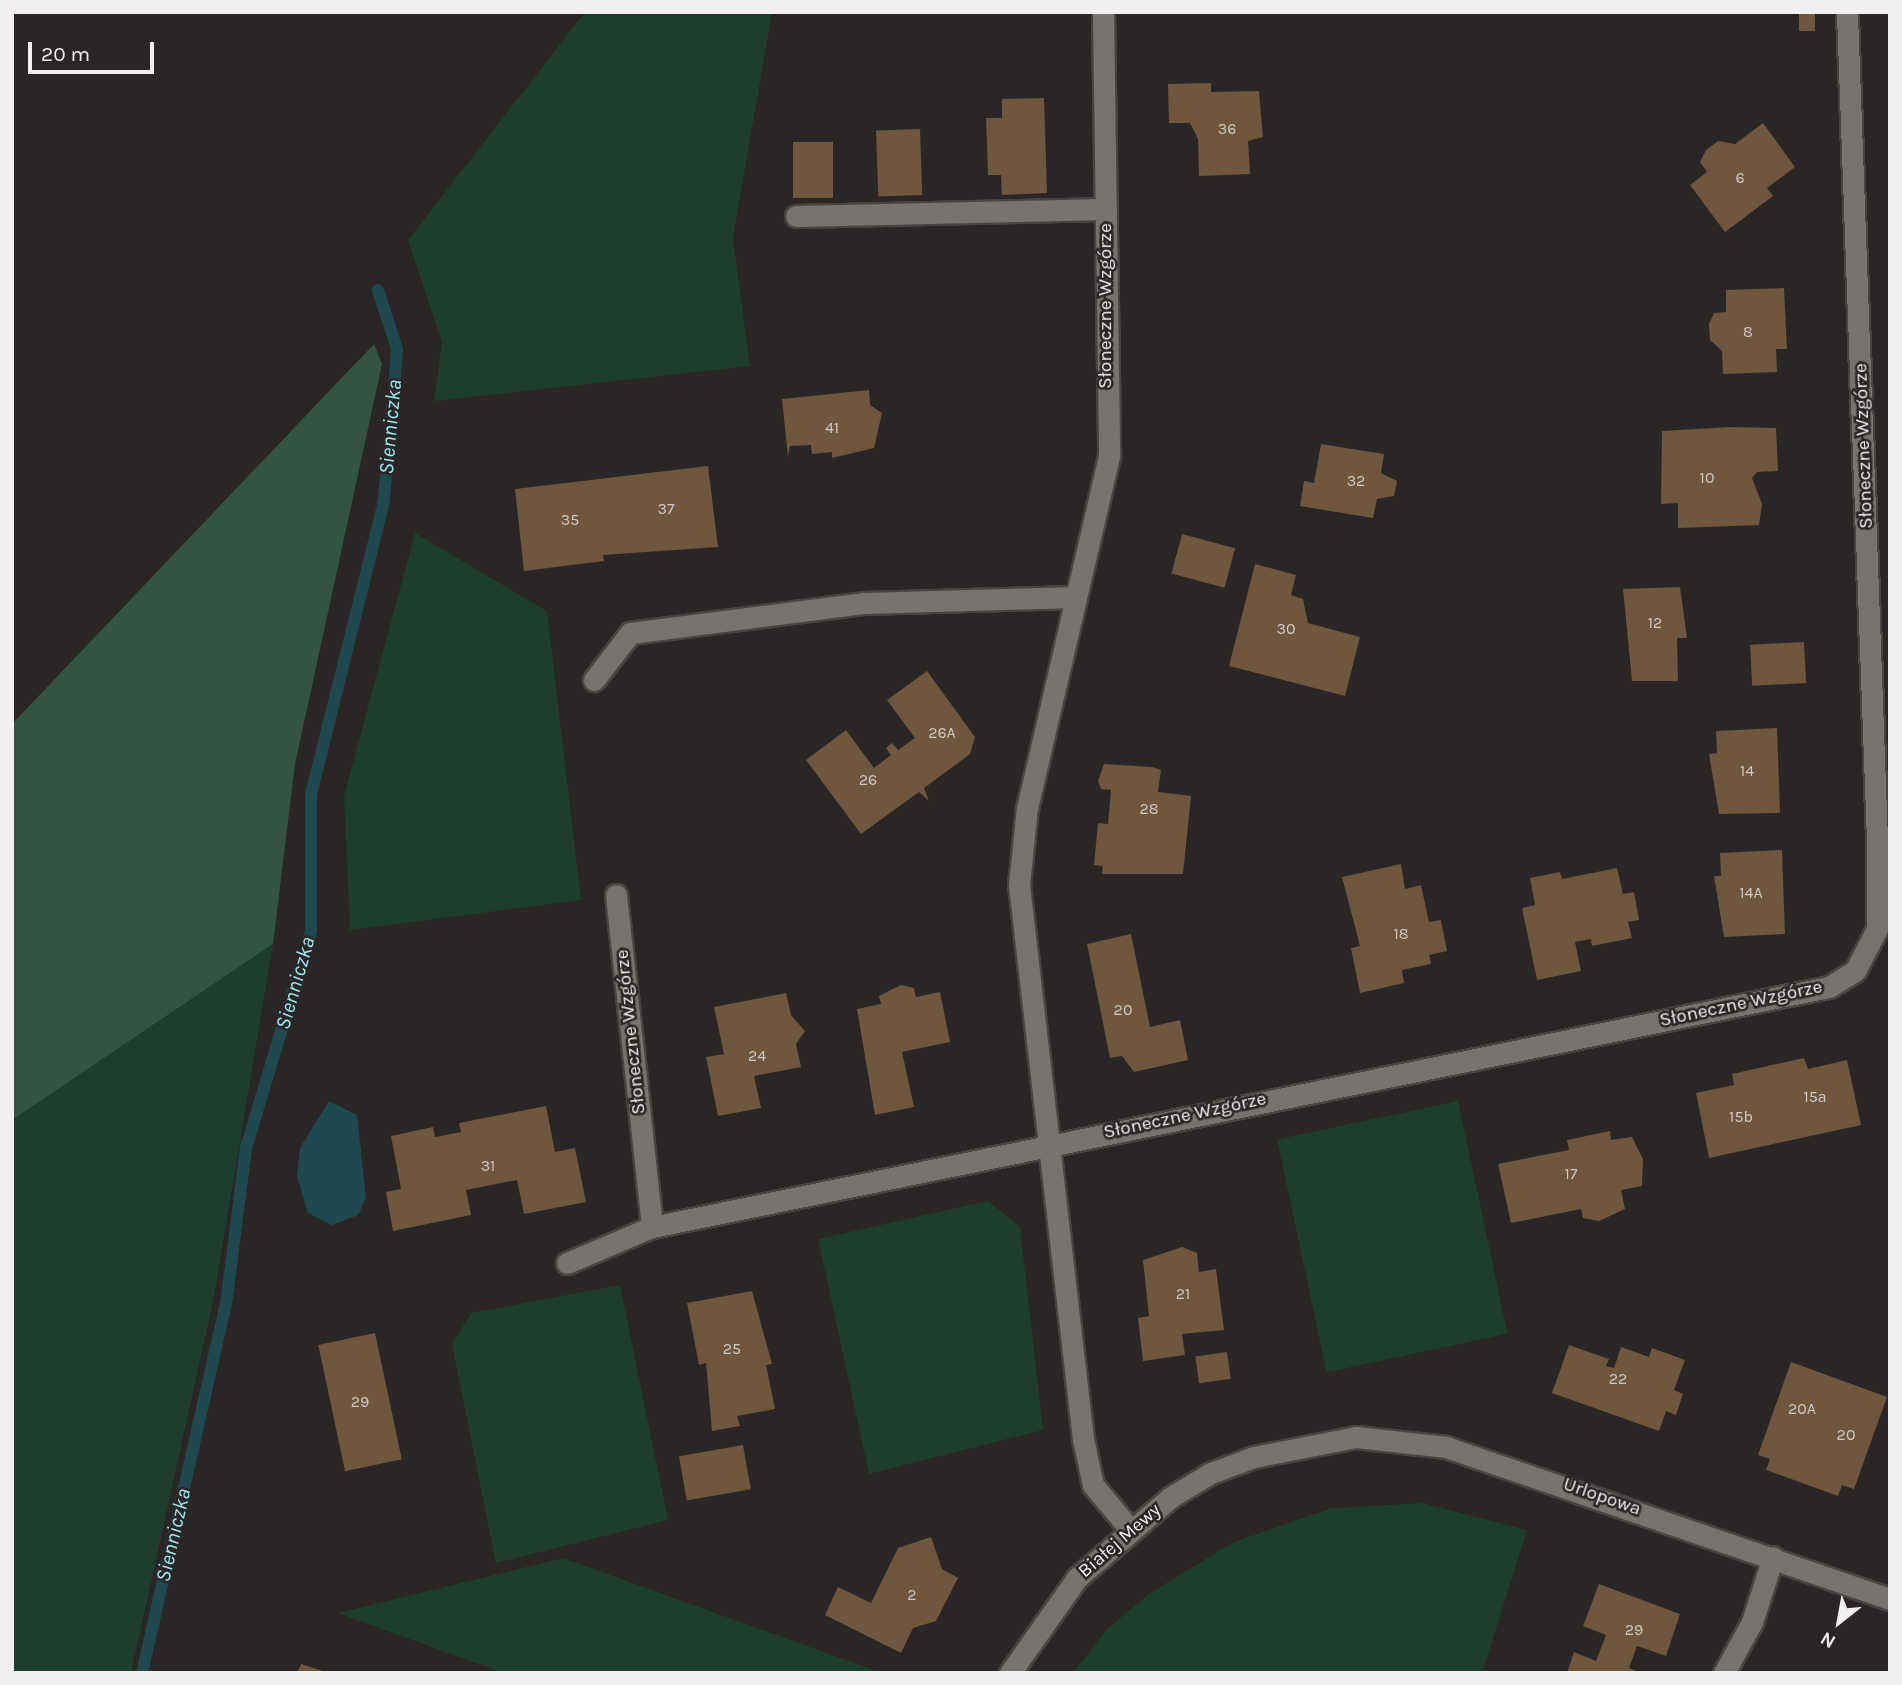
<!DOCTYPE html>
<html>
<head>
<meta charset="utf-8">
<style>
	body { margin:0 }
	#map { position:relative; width:1902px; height:1685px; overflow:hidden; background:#292625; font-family:Karla,sans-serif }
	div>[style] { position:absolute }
	.green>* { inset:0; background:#1e3d2e; transform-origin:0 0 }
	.forest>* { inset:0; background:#335444 }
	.water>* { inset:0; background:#20494f }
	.stream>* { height:12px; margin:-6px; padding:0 6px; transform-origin:6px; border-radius:6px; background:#20494f }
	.building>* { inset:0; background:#6e563f; transform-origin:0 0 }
	.roads { filter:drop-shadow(2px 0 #474544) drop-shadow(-2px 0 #474544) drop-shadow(0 2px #474544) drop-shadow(0 -2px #474544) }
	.minor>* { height:21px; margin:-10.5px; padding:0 10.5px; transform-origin:10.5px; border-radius:10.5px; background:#767371 }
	span { translate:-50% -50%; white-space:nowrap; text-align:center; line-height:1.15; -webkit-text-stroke:5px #292625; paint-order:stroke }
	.number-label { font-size:16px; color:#d0c9c3 }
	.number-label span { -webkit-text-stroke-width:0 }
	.street-label { font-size:19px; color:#f1efef }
	.water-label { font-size:21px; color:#9be8f3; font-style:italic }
	.frame { position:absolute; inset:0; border:14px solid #f1efef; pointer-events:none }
	.north { position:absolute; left:1804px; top:1587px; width:70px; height:70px; -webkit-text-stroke:5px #292625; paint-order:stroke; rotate:211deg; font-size:19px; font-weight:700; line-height:28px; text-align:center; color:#f1efef }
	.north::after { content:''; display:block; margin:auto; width:24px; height:32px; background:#f1efef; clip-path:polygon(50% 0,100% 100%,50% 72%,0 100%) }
	.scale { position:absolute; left:28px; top:42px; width:126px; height:32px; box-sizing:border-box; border:4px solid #f1efef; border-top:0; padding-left:9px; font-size:21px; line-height:24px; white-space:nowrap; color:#f1efef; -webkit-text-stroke:5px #292625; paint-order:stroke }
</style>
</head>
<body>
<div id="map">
	<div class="green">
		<i style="clip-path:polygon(585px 12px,772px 12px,733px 238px,750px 366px,434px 401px,442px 342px,408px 240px)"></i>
		<i style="clip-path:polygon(415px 533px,547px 611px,581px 900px,350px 930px,344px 796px)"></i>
		<i style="clip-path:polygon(273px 944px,214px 1297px,131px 1673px,12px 1673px,12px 1120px)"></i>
		<i style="left:1458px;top:1101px;width:238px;height:185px;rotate:78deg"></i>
		<i style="clip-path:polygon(988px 1201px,1020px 1227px,1043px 1430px,869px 1474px,818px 1239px)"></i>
		<i style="clip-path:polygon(620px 1285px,668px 1520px,496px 1563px,452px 1344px,471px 1313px)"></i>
		<i style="clip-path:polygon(1422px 1503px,1527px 1530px,1482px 1673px,1073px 1673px,1106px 1630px,1150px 1593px,1234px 1542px,1332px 1508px)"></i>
		<i style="clip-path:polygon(563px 1558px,882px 1673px,503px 1673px,338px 1613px)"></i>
	</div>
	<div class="forest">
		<i style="clip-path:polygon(374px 344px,382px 364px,295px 764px,273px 944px,12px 1120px,12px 724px)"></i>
	</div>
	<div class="water">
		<i style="clip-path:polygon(329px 1101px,357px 1115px,366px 1198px,358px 1215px,332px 1225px,308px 1213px,297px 1176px,300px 1148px)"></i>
	</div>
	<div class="stream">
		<i style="left:142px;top:1673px;width:378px;rotate:-77.2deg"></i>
		<i style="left:226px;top:1304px;width:157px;rotate:-82.7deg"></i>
		<i style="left:246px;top:1148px;width:227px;rotate:-73.3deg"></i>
		<i style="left:311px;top:931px;width:137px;rotate:-90deg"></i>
		<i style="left:311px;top:794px;width:297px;rotate:-76deg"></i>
		<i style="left:383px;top:506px;width:55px;rotate:-83.8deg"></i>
		<i style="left:389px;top:451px;width:102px;rotate:-85.5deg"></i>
		<i style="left:397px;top:349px;width:62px;rotate:-107.9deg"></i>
	</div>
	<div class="building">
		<i style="left:1799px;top:14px;width:16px;height:17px"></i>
		<i style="clip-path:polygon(1211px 83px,1211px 92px,1259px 91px,1263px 137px,1248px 141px,1250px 174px,1199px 176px,1198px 139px,1190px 123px,1169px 123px,1168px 84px)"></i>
		<i style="clip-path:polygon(1044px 98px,1047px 193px,1002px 195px,1001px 175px,988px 175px,986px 118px,1002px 118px,1002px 99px)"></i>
		<i style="clip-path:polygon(1763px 123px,1795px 167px,1767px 188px,1773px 196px,1725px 232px,1690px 185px,1707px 172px,1700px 162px,1706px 150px,1718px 141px,1735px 144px)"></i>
		<i style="left:920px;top:129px;width:66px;height:44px;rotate:88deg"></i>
		<i style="left:793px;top:142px;width:40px;height:56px"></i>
		<i style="clip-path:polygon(1784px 288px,1787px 349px,1776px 349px,1777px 372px,1723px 374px,1722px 351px,1710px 340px,1709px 324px,1714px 313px,1726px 312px,1726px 290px)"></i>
		<i style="clip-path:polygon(869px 390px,870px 405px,882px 413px,874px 448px,832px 458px,832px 452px,812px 454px,811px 445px,790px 446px,788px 457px,782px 399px)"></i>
		<i style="clip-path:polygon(1731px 427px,1776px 428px,1778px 471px,1757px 472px,1752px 478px,1762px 504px,1759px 525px,1678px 528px,1678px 503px,1661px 504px,1662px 431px)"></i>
		<i style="clip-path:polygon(1321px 444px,1384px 454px,1381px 473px,1397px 481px,1394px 496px,1377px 499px,1373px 518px,1300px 506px,1304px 481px,1314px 483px)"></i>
		<i style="clip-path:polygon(708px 466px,718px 547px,603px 555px,604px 561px,524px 571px,515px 489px)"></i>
		<i style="left:1182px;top:534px;width:55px;height:41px;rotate:15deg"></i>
		<i style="clip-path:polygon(1255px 564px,1296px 575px,1291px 595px,1303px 599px,1308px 623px,1360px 637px,1345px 696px,1229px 666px)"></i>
		<i style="clip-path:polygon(1680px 587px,1687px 638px,1677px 638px,1678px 681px,1632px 681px,1623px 589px)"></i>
		<i style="left:1804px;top:642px;width:41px;height:54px;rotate:87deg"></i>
		<i style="clip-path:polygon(927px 671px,975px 737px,970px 754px,924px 788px,929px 801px,919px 792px,861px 834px,806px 760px,846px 730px,874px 768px,891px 755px,886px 748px,892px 743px,898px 750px,915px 738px,887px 700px)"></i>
		<i style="clip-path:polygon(1777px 728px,1780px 813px,1719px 814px,1709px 754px,1717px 753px,1716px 731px)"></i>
		<i style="clip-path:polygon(1104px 764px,1152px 767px,1161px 770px,1158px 792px,1191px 796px,1183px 874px,1102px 874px,1103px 866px,1094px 865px,1098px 823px,1108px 824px,1111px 790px,1101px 789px,1098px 781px)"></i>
		<i style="clip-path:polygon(1782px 850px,1785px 934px,1724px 937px,1714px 876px,1721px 876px,1720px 853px)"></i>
		<i style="clip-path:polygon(1401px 864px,1405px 889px,1421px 885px,1429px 922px,1441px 920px,1447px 951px,1429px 955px,1431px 964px,1402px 970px,1404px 983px,1360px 993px,1351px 948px,1360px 946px,1342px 877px)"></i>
		<i style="clip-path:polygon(1617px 868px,1623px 894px,1634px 892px,1639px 920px,1628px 922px,1632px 938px,1592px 946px,1591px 939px,1575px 942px,1581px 971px,1537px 980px,1522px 908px,1535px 905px,1530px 878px,1560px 872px,1562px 879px)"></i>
		<i style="clip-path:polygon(1131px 934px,1150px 1027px,1180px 1020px,1188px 1060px,1134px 1072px,1122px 1056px,1110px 1058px,1087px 944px)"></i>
		<i style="clip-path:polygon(901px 985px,914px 988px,916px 997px,940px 992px,950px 1042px,902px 1052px,914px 1107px,875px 1115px,857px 1009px,881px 1004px,879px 996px)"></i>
		<i style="clip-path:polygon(786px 993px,791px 1015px,805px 1031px,796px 1044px,801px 1067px,754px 1076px,761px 1108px,718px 1116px,706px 1057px,724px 1054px,714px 1007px)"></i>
		<i style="clip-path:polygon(1804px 1058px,1808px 1069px,1847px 1060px,1861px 1125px,1709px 1158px,1696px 1093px,1734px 1085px,1732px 1074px)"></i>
		<i style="clip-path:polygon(546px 1106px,555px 1152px,575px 1148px,586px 1202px,524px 1214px,517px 1180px,466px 1190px,471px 1215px,393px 1231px,386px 1192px,401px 1189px,391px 1136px,433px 1127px,435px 1137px,461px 1132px,459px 1123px)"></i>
		<i style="clip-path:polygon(1610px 1131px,1611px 1140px,1632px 1137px,1643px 1159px,1642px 1186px,1621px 1190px,1625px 1209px,1599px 1221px,1583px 1218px,1581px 1209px,1511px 1223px,1498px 1164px,1569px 1150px,1567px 1140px)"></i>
		<i style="clip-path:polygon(1182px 1247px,1197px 1253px,1199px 1272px,1216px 1269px,1224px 1330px,1182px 1334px,1185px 1355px,1143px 1361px,1138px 1318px,1149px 1316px,1143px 1260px)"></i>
		<i style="clip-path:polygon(752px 1291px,772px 1364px,766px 1365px,775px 1409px,737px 1416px,740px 1426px,712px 1431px,706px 1363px,699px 1365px,687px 1303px)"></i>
		<i style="left:375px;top:1333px;width:129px;height:58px;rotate:78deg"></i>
		<i style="clip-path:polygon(1569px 1345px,1609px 1359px,1606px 1366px,1614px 1368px,1621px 1347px,1649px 1357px,1652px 1348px,1685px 1360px,1674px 1390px,1683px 1394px,1676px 1415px,1666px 1411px,1659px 1431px,1552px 1393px)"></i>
		<i style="left:1227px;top:1352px;width:27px;height:32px;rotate:82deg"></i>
		<i style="clip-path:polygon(1791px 1362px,1887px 1397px,1854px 1489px,1842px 1485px,1838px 1496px,1766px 1470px,1770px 1459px,1758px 1455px)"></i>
		<i style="left:743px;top:1445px;width:45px;height:65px;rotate:80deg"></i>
		<i style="clip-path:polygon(931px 1537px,942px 1569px,958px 1578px,936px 1621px,913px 1628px,901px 1653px,825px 1615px,838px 1587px,871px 1603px,898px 1548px)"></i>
		<i style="clip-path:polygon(1599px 1584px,1680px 1614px,1666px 1656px,1637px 1646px,1629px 1668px,1640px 1673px,1567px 1673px,1574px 1652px,1596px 1661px,1606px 1635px,1583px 1626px)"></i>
		<i style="clip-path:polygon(301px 1664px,326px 1672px,326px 1673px,297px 1673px)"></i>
	</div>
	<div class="roads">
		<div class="minor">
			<i style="left:1103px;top:12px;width:444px;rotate:89.2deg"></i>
			<i style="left:1109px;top:456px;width:360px;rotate:103.1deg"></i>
			<i style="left:1027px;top:807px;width:78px;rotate:95.9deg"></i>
			<i style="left:1019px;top:885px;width:558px;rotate:83.41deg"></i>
			<i style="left:1083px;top:1439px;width:47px;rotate:77.7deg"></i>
			<i style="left:1093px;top:1485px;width:56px;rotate:50.1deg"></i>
			<i style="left:796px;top:216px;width:310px;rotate:-1.3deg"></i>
			<i style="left:594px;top:680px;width:59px;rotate:-52.5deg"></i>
			<i style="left:630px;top:633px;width:235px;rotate:-7.3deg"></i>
			<i style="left:863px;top:603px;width:212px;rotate:-1.6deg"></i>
			<i style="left:616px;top:895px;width:334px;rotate:83.8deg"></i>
			<i style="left:652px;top:1227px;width:1201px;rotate:-11.53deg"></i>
			<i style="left:1829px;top:987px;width:31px;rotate:-32deg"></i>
			<i style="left:1855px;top:971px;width:47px;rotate:-62.4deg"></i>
			<i style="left:1877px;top:929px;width:89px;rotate:-90deg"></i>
			<i style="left:1877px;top:840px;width:829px;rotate:-92.08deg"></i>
			<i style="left:567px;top:1263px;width:92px;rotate:-23deg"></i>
			<i style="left:1010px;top:1673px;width:116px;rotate:-54.8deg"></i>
			<i style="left:1077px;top:1578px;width:124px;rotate:-40.8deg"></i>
			<i style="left:1171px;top:1497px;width:47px;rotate:-31deg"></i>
			<i style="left:1211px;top:1473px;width:46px;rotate:-20.4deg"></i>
			<i style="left:1254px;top:1457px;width:104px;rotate:-11.1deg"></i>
			<i style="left:1356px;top:1437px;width:91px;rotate:6.3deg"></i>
			<i style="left:1446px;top:1447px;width:469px;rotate:18.9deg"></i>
			<i style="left:1724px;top:1673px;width:58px;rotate:-61.2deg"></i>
			<i style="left:1752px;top:1622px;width:68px;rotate:-72.1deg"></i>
		</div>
	</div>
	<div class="number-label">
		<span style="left:1227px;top:129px">36</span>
		<span style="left:1740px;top:178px">6</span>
		<span style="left:1748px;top:332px">8</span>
		<span style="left:832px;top:428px">41</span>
		<span style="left:1707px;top:478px">10</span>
		<span style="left:1356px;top:481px">32</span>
		<span style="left:666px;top:509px">37</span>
		<span style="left:570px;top:520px">35</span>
		<span style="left:1655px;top:623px">12</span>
		<span style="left:1286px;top:629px">30</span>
		<span style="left:942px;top:733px">26A</span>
		<span style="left:1747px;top:771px">14</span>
		<span style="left:868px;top:780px">26</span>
		<span style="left:1149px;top:809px">28</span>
		<span style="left:1751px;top:893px">14A</span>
		<span style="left:1401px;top:934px">18</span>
		<span style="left:1123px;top:1010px">20</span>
		<span style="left:757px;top:1056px">24</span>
		<span style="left:1815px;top:1097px">15a</span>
		<span style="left:1741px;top:1117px">15b</span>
		<span style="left:488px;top:1166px">31</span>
		<span style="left:1571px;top:1174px">17</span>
		<span style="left:1183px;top:1294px">21</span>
		<span style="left:732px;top:1349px">25</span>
		<span style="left:1618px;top:1379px">22</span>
		<span style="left:360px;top:1402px">29</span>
		<span style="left:1802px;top:1409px">20A</span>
		<span style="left:1846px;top:1435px">20</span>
		<span style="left:912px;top:1595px">2</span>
		<span style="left:1634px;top:1630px">29</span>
	</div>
	<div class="street-label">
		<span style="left:1106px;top:306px;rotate:-90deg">Słoneczne Wzgórze</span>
		<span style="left:1864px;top:446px;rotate:-92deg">Słoneczne Wzgórze</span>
		<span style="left:1741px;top:1004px;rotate:-12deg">Słoneczne Wzgórze</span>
		<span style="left:631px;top:1032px;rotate:-96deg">Słoneczne Wzgórze</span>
		<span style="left:1185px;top:1116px;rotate:-12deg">Słoneczne Wzgórze</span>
		<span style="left:1602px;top:1497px;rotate:19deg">Urlopowa</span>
		<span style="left:1120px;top:1541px;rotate:-41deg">Białej Mewy</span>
	</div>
	<div class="water-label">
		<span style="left:390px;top:427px;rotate:-85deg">Sienniczka</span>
		<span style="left:295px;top:983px;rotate:-74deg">Sienniczka</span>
		<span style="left:173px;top:1535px;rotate:-77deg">Sienniczka</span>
	</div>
	<div class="frame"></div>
	<div class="north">N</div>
	<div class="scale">20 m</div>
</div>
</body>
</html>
